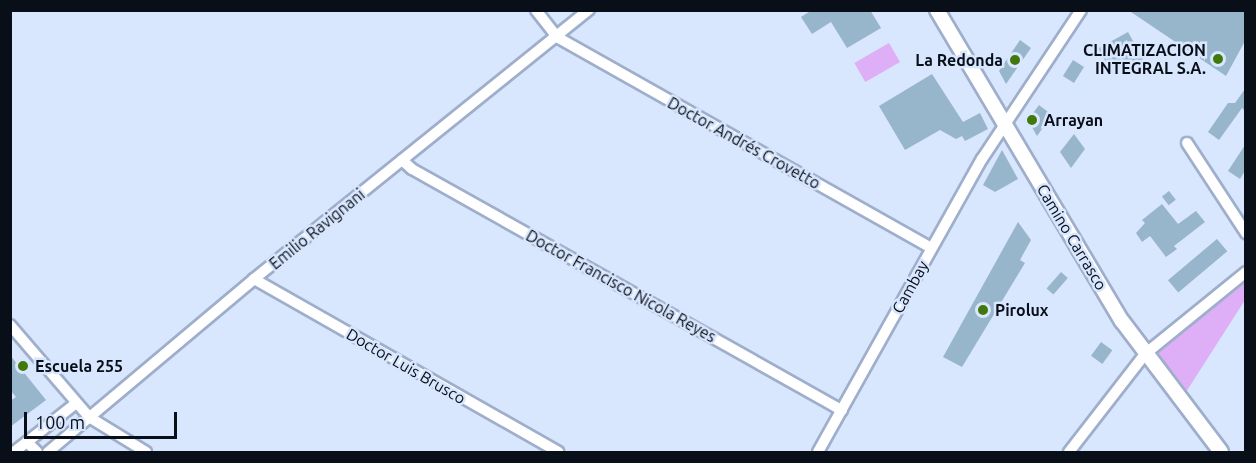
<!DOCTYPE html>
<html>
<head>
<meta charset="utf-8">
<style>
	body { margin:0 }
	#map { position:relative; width:1256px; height:463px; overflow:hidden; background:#d8e6fe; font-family:Ubuntu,sans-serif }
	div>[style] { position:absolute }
	.green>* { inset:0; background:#deaef6; transform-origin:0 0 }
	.building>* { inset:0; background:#97b6cb; transform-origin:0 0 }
	.roads { filter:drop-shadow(2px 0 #9eaecb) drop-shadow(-2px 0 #9eaecb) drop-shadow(0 2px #9eaecb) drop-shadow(0 -2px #9eaecb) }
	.minor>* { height:10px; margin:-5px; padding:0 5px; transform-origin:5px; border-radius:5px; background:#fff }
	.major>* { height:14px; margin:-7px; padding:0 7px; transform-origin:7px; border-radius:7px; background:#fff }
	.dots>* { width:16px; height:16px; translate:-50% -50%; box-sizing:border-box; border:3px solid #d8e6fe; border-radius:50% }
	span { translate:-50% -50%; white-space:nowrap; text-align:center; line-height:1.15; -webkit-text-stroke:5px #d8e6fe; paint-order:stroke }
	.poi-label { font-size:16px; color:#090f19; font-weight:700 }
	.right { translate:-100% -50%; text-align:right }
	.left { translate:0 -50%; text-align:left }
	.street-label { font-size:16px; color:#090f19 }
	.frame { position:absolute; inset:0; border:12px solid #090f19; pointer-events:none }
	.scale { position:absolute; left:24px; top:412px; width:153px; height:27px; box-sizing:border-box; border:3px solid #090f19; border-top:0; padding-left:8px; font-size:18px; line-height:21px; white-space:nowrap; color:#090f19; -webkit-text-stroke:4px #d8e6fe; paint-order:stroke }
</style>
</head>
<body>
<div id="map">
	<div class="green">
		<i style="left:889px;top:43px;width:22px;height:40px;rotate:60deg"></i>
		<i style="clip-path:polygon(1245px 278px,1245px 300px,1186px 392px,1155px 351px)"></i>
	</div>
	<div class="building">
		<i style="clip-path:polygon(812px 10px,870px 10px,881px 28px,847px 48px,831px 22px,812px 34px,801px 17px)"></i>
		<i style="clip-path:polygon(1128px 10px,1245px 10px,1245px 41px,1226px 76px)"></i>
		<i style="left:1128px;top:32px;width:31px;height:34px;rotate:61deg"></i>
		<i style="clip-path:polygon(1020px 40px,1031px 48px,1006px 84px,999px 71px)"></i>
		<i style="left:1073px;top:60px;width:13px;height:19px;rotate:32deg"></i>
		<i style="clip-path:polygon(932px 74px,963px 122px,980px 113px,988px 129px,965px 141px,962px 136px,956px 139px,940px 130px,905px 150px,879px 106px)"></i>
		<i style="clip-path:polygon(1245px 89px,1245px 111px,1242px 108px,1219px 140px,1208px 132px,1228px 103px,1235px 103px)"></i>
		<i style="clip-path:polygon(1039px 105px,1052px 115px,1037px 136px,1028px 120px)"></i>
		<i style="clip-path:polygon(1074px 134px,1085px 149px,1071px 168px,1060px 152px)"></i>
		<i style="clip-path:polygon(1245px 145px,1245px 171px,1240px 179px,1228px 171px)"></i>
		<i style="clip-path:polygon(1002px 150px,1018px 179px,995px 192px,983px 185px)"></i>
		<i style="left:1169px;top:191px;width:11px;height:9px;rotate:52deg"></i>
		<i style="clip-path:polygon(1162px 204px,1178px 224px,1196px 211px,1205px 222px,1174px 246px,1177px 249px,1166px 257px,1150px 236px,1142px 242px,1136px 233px,1145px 223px,1142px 220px)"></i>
		<i style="clip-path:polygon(1018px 222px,1031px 240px,1020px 260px,1025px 263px,962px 367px,943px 357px)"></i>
		<i style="left:1217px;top:239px;width:16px;height:64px;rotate:50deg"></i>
		<i style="left:1061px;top:272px;width:9px;height:22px;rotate:41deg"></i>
		<i style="left:1101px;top:342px;width:14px;height:17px;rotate:36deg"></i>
		<i style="clip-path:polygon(10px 355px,46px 400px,10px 427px,10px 401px,16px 397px,10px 390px)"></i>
	</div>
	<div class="roads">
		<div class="minor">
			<i style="left:536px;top:10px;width:34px;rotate:52deg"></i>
			<i style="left:557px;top:37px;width:429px;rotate:29.4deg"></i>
			<i style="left:1187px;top:143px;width:108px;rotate:56.8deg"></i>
			<i style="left:402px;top:160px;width:13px;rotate:42deg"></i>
			<i style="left:412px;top:169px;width:493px;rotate:29.3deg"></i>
			<i style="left:254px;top:279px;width:350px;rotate:29.6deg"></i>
			<i style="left:10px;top:325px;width:121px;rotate:49.3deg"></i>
			<i style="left:89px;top:417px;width:67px;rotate:31.6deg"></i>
			<i style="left:27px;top:442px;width:61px;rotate:-38.4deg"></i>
			<i style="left:14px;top:452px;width:16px;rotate:-38deg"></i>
			<i style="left:27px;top:442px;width:14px;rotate:45deg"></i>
			<i style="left:48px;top:452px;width:269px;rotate:-40deg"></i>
			<i style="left:254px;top:279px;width:430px;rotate:-38.8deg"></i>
			<i style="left:818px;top:452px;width:336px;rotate:-60.8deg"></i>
			<i style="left:982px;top:159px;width:179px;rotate:-56.4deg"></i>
			<i style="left:1069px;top:452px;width:124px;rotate:-52.2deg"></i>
			<i style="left:1145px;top:354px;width:130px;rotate:-39.1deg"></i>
		</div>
		<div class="major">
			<i style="left:937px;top:10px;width:362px;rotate:59.3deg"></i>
			<i style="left:1122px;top:321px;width:164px;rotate:52.9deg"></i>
		</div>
	</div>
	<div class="dots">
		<i style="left:1218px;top:59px;background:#41780a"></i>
		<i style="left:1015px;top:60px;background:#41780a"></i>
		<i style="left:1032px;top:120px;background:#41780a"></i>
		<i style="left:983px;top:310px;background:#41780a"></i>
		<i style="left:23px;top:366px;background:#41780a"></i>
	</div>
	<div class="poi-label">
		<span class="right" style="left:1206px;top:59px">CLIMATIZACION<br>INTEGRAL S.A.</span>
		<span class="right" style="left:1003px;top:60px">La Redonda</span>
		<span class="left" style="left:1044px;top:120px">Arrayan</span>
		<span class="left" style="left:995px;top:310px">Pirolux</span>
		<span class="left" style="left:35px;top:366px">Escuela 255</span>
	</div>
	<div class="street-label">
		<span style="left:744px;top:143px;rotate:29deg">Doctor Andrés Crovetto</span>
		<span style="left:317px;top:229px;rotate:-39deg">Emilio Ravignani</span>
		<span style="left:1072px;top:237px;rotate:59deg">Camino Carrasco</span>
		<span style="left:621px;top:286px;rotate:29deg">Doctor Francisco Nicola Reyes</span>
		<span style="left:910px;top:287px;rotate:-61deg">Cambay</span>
		<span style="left:406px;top:366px;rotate:30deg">Doctor Luis Brusco</span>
	</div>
	<div class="frame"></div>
	<div class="scale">100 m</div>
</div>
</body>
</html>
